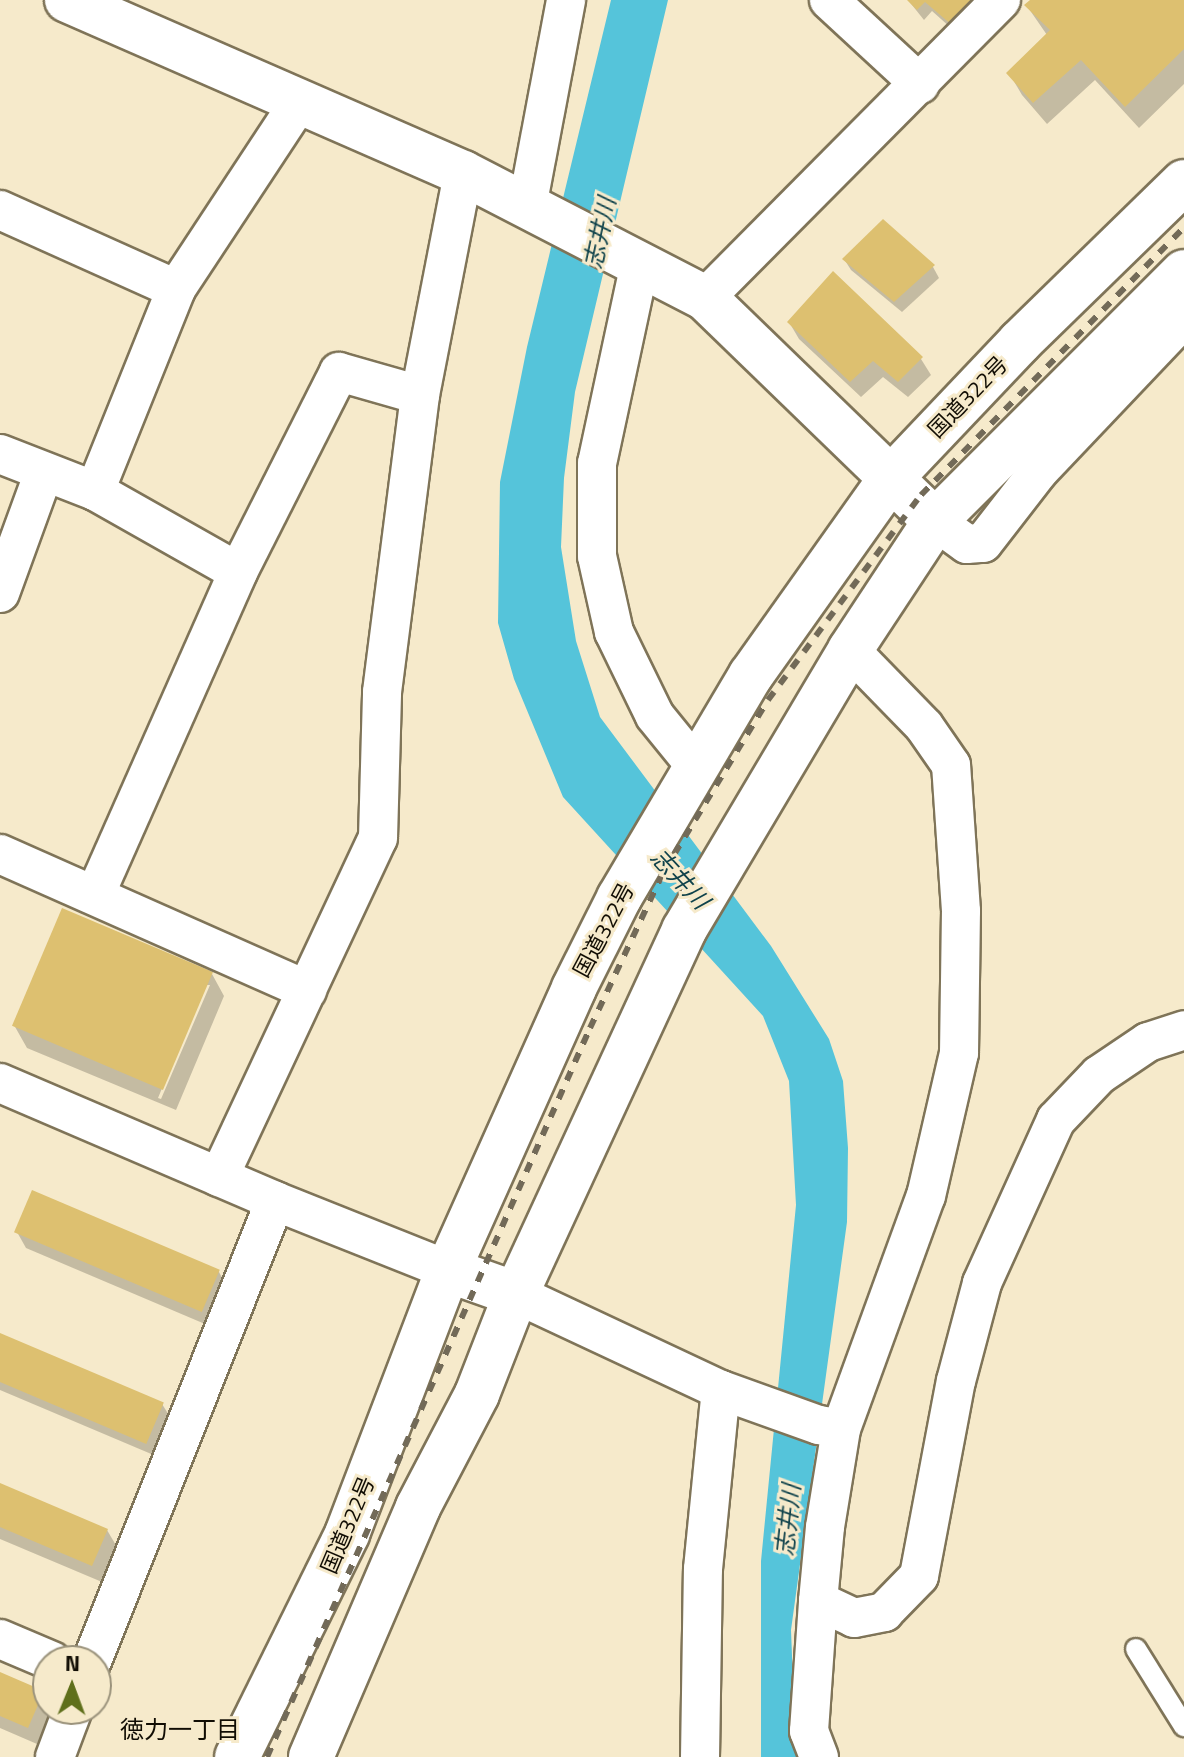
<!DOCTYPE html>
<html>
<head>
<meta charset="utf-8">
<style>
	body { margin:0 }
	#map { position:relative; width:1184px; height:1757px; overflow:hidden; background:#f6eacb; font-family:"Titillium Web","Noto Sans JP",sans-serif }
	div>[style] { position:absolute }
	.water>* { inset:0; background:#55c4da }
	.shadow>* { inset:0; background:#0003 }
	.building>* { inset:0; background:#ddc070; transform-origin:0 0 }
	.roads { filter:drop-shadow(2px 0 #7f7458) drop-shadow(-2px 0 #7f7458) drop-shadow(0 2px #7f7458) drop-shadow(0 -2px #7f7458) }
	.service>* { height:20px; margin:-10px; padding:0 10px; transform-origin:10px; border-radius:10px; background:#fff }
	.minor>* { height:38px; margin:-19px; padding:0 19px; transform-origin:19px; border-radius:19px; background:#fff }
	.tertiary>* { height:44px; margin:-22px; padding:0 22px; transform-origin:22px; border-radius:22px; background:#fff }
	.trunk>* { height:44px; margin:-22px; padding:0 22px; transform-origin:22px; border-radius:22px; background:#fff }
	.rail>* { height:6px; margin-top:-3px; transform-origin:0; background:repeating-linear-gradient(90deg,#726a58 0 10px,transparent 0 20px) }
	span { translate:-50% -50%; white-space:nowrap; text-align:center; line-height:1.15; -webkit-text-stroke:6px #f6eacb; paint-order:stroke }
	.street-label { font-size:22px; color:#110d04 }
	.water-label { font-size:24px; color:#0f424b; font-style:italic }
	.neighbourhood-label { font-size:24px; color:#110d04 }
	.north { position:absolute; left:32px; top:1645px; width:80px; height:80px; box-sizing:border-box; background:#f6eacb; border:2px solid #9a927b; border-radius:50%; rotate:1deg; font-size:22px; font-weight:700; line-height:32px; text-align:center; color:#110d04 }
	.north::after { content:''; display:block; margin:auto; width:28px; height:36px; background:#5f6f1b; clip-path:polygon(50% 0,100% 100%,50% 72%,0 100%) }
</style>
</head>
<body>
<div id="map">
	<div class="water">
		<i style="clip-path:polygon(611px 0,668px 0,575px 392px,564px 478px,561px 547px,576px 641px,600px 717px,771px 946px,829px 1039px,843px 1081px,848px 1148px,847px 1222px,791px 1630px,796px 1757px,761px 1757px,761px 1561px,796px 1205px,789px 1081px,763px 1016px,563px 797px,514px 679px,498px 623px,500px 482px,527px 347px)"></i>
	</div>
	<div class="shadow">
		<i style="clip-path:polygon(908px 0,987px 0,960px 36px,932px 11px,924px 20px)"></i>
		<i style="clip-path:polygon(1033px 0,1184px 0,1184px 84px,1139px 128px,1095px 80px,1047px 124px,1022px 95px,1009px 73px,1047px 35px,1027px 6px)"></i>
		<i style="clip-path:polygon(844px 259px,933px 267px,939px 278px,902px 312px,851px 270px)"></i>
		<i style="clip-path:polygon(833px 274px,921px 359px,931px 375px,908px 397px,883px 377px,861px 397px,799px 339px,789px 322px)"></i>
		<i style="clip-path:polygon(evenodd,212px 974px,224px 996px,176px 1110px,27px 1048px,14px 1025px,212px 974px,205px 985px,210px 985px,161px 1099px,158px 1098px,205px 985px)"></i>
		<i style="clip-path:polygon(17px 1232px,219px 1272px,228px 1289px,212px 1327px,26px 1248px)"></i>
		<i style="clip-path:polygon(0 1335px,162px 1404px,172px 1420px,156px 1456px,0 1390px)"></i>
		<i style="clip-path:polygon(0 1485px,107px 1530px,117px 1547px,102px 1582px,0 1539px)"></i>
		<i style="clip-path:polygon(0 1675px,42px 1693px,48px 1709px,52px 1710px,37px 1744px,0 1728px)"></i>
	</div>
	<div class="building">
		<i style="clip-path:polygon(907px 0,978px 0,953px 26px,925px 2px,917px 10px)"></i>
		<i style="clip-path:polygon(1030px 0,1184px 0,1184px 49px,1125px 107px,1081px 60px,1033px 103px,1006px 73px,1050px 30px,1024px 5px)"></i>
		<i style="clip-path:polygon(883px 219px,935px 265px,894px 302px,842px 259px)"></i>
		<i style="clip-path:polygon(833px 271px,923px 357px,898px 382px,873px 361px,850px 382px,787px 322px)"></i>
		<i style="left:62px;top:908px;width:164px;height:128px;rotate:23deg"></i>
		<i style="left:32px;top:1190px;width:204px;height:46px;rotate:23deg"></i>
		<i style="left:0;top:1333px;width:178px;height:45px;rotate:23deg"></i>
		<i style="clip-path:polygon(0 1483px,108px 1529px,92px 1566px,0 1527px)"></i>
		<i style="clip-path:polygon(0 1672px,44px 1691px,28px 1728px,0 1716px)"></i>
	</div>
	<div class="roads">
		<div class="service">
			<i style="left:1136px;top:1649px;width:91px;rotate:58.1deg"></i>
		</div>
		<div class="minor">
			<i style="left:829px;top:0;width:124px;rotate:42.7deg"></i>
			<i style="left:527px;top:207px;width:211px;rotate:-79.3deg"></i>
			<i style="left:0;top:210px;width:193px;rotate:24.2deg"></i>
			<i style="left:640px;top:263px;width:205px;rotate:102.1deg"></i>
			<i style="left:597px;top:463px;width:93px;rotate:90deg"></i>
			<i style="left:597px;top:556px;width:78px;rotate:77.4deg"></i>
			<i style="left:614px;top:632px;width:93px;rotate:64deg"></i>
			<i style="left:655px;top:716px;width:68px;rotate:50.9deg"></i>
			<i style="left:705px;top:298px;width:420px;rotate:-45.2deg"></i>
			<i style="left:0;top:454px;width:102px;rotate:21.3deg"></i>
			<i style="left:95px;top:491px;width:164px;rotate:29.5deg"></i>
			<i style="left:95px;top:491px;width:218px;rotate:-68.1deg"></i>
			<i style="left:176px;top:289px;width:225px;rotate:-56.6deg"></i>
			<i style="left:935px;top:521px;width:39px;rotate:36deg"></i>
			<i style="left:967px;top:544px;width:16px;rotate:-4deg"></i>
			<i style="left:983px;top:543px;width:90px;rotate:-52.2deg"></i>
			<i style="left:1038px;top:472px;width:212px;rotate:-46.5deg"></i>
			<i style="left:0;top:593px;width:129px;rotate:-70deg"></i>
			<i style="left:0;top:854px;width:336px;rotate:23.9deg"></i>
			<i style="left:95px;top:895px;width:353px;rotate:-66.1deg"></i>
			<i style="left:238px;top:572px;width:224px;rotate:-63.2deg"></i>
			<i style="left:339px;top:372px;width:84px;rotate:15.9deg"></i>
			<i style="left:0;top:1083px;width:299px;rotate:23.2deg"></i>
			<i style="left:275px;top:1201px;width:186px;rotate:21.7deg"></i>
			<i style="left:219px;top:1177px;width:374px;rotate:-64.9deg"></i>
			<i style="left:378px;top:838px;width:146px;rotate:-88.4deg"></i>
			<i style="left:382px;top:692px;width:299px;rotate:-82.7deg"></i>
			<i style="left:420px;top:395px;width:226px;rotate:-79deg"></i>
			<i style="left:516px;top:1294px;width:226px;rotate:25.1deg"></i>
			<i style="left:721px;top:1390px;width:104px;rotate:19.7deg"></i>
			<i style="left:819px;top:1425px;width:22px;rotate:10deg"></i>
			<i style="left:818px;top:1601px;width:40px;rotate:25deg"></i>
			<i style="left:854px;top:1618px;width:31px;rotate:-11deg"></i>
			<i style="left:884px;top:1612px;width:50px;rotate:-45.8deg"></i>
			<i style="left:919px;top:1576px;width:198px;rotate:-79.3deg"></i>
			<i style="left:956px;top:1381px;width:101px;rotate:-75.1deg"></i>
			<i style="left:982px;top:1283px;width:179px;rotate:-65.6deg"></i>
			<i style="left:1056px;top:1120px;width:62px;rotate:-46.3deg"></i>
			<i style="left:1099px;top:1075px;width:59px;rotate:-34deg"></i>
			<i style="left:1148px;top:1042px;width:38px;rotate:-18deg"></i>
			<i style="left:0;top:1639px;width:56px;rotate:22.9deg"></i>
			<i style="left:92px;top:1661px;width:495px;rotate:-68.3deg"></i>
			<i style="left:55px;top:1757px;width:51px;rotate:-69.4deg"></i>
			<i style="left:700px;top:1757px;width:188px;rotate:-89.1deg"></i>
			<i style="left:703px;top:1569px;width:180px;rotate:-84.3deg"></i>
			<i style="left:819px;top:1757px;width:28px;rotate:-111deg"></i>
			<i style="left:809px;top:1731px;width:130px;rotate:-86deg"></i>
			<i style="left:818px;top:1601px;width:74px;rotate:-84.6deg"></i>
			<i style="left:825px;top:1527px;width:99px;rotate:-80.7deg"></i>
			<i style="left:841px;top:1429px;width:248px;rotate:-70deg"></i>
			<i style="left:926px;top:1196px;width:147px;rotate:-77deg"></i>
			<i style="left:959px;top:1053px;width:142px;rotate:-89.2deg"></i>
			<i style="left:961px;top:911px;width:146px;rotate:-93.9deg"></i>
			<i style="left:951px;top:765px;width:47px;rotate:-124.7deg"></i>
			<i style="left:924px;top:726px;width:106px;rotate:-134.2deg"></i>
		</div>
		<div class="tertiary">
			<i style="left:67px;top:0;width:432px;rotate:23.6deg"></i>
			<i style="left:463px;top:173px;width:272px;rotate:27.3deg"></i>
			<i style="left:705px;top:298px;width:320px;rotate:44.1deg"></i>
			<i style="left:448px;top:1270px;width:72px;rotate:19.4deg"></i>
		</div>
		<div class="trunk">
			<i style="left:237px;top:1757px;width:249px;rotate:-63.7deg"></i>
			<i style="left:347px;top:1534px;width:283px;rotate:-69.1deg"></i>
			<i style="left:448px;top:1270px;width:309px;rotate:-65.9deg"></i>
			<i style="left:574px;top:988px;width:101px;rotate:-63.4deg"></i>
			<i style="left:619px;top:898px;width:259px;rotate:-59.4deg"></i>
			<i style="left:751px;top:675px;width:242px;rotate:-54.6deg"></i>
			<i style="left:891px;top:478px;width:187px;rotate:-46.5deg"></i>
			<i style="left:1020px;top:342px;width:229px;rotate:-44.3deg"></i>
			<i style="left:311px;top:1757px;width:272px;rotate:-66.8deg"></i>
			<i style="left:418px;top:1507px;width:127px;rotate:-62.4deg"></i>
			<i style="left:477px;top:1394px;width:107px;rotate:-68.7deg"></i>
			<i style="left:516px;top:1294px;width:401px;rotate:-65.2deg"></i>
			<i style="left:684px;top:930px;width:326px;rotate:-59.3deg"></i>
			<i style="left:850px;top:650px;width:154px;rotate:-56.6deg"></i>
			<i style="left:935px;top:521px;width:352px;rotate:-45deg"></i>
		</div>
	</div>
	<div class="rail">
		<i style="left:267px;top:1757px;width:797px;rotate:-66.1deg"></i>
		<i style="left:590px;top:1028px;width:174px;rotate:-64.8deg"></i>
		<i style="left:664px;top:871px;width:200px;rotate:-58.7deg"></i>
		<i style="left:768px;top:700px;width:256px;rotate:-53.3deg"></i>
		<i style="left:921px;top:495px;width:375px;rotate:-45.5deg"></i>
	</div>
	<div class="street-label">
		<span style="left:968px;top:397px;rotate:-46deg">国道322号</span>
		<span style="left:604px;top:930px;rotate:-62deg">国道322号</span>
		<span style="left:348px;top:1525px;rotate:-67deg">国道322号</span>
	</div>
	<div class="water-label">
		<span style="left:600px;top:233px;rotate:-78deg">志井川</span>
		<span style="left:680px;top:879px;rotate:47deg">志井川</span>
		<span style="left:788px;top:1520px;rotate:-84deg">志井川</span>
	</div>
	<div class="neighbourhood-label">
		<span style="left:180px;top:1730px">徳力一丁目</span>
	</div>
	<div class="north">N</div>
</div>
</body>
</html>
